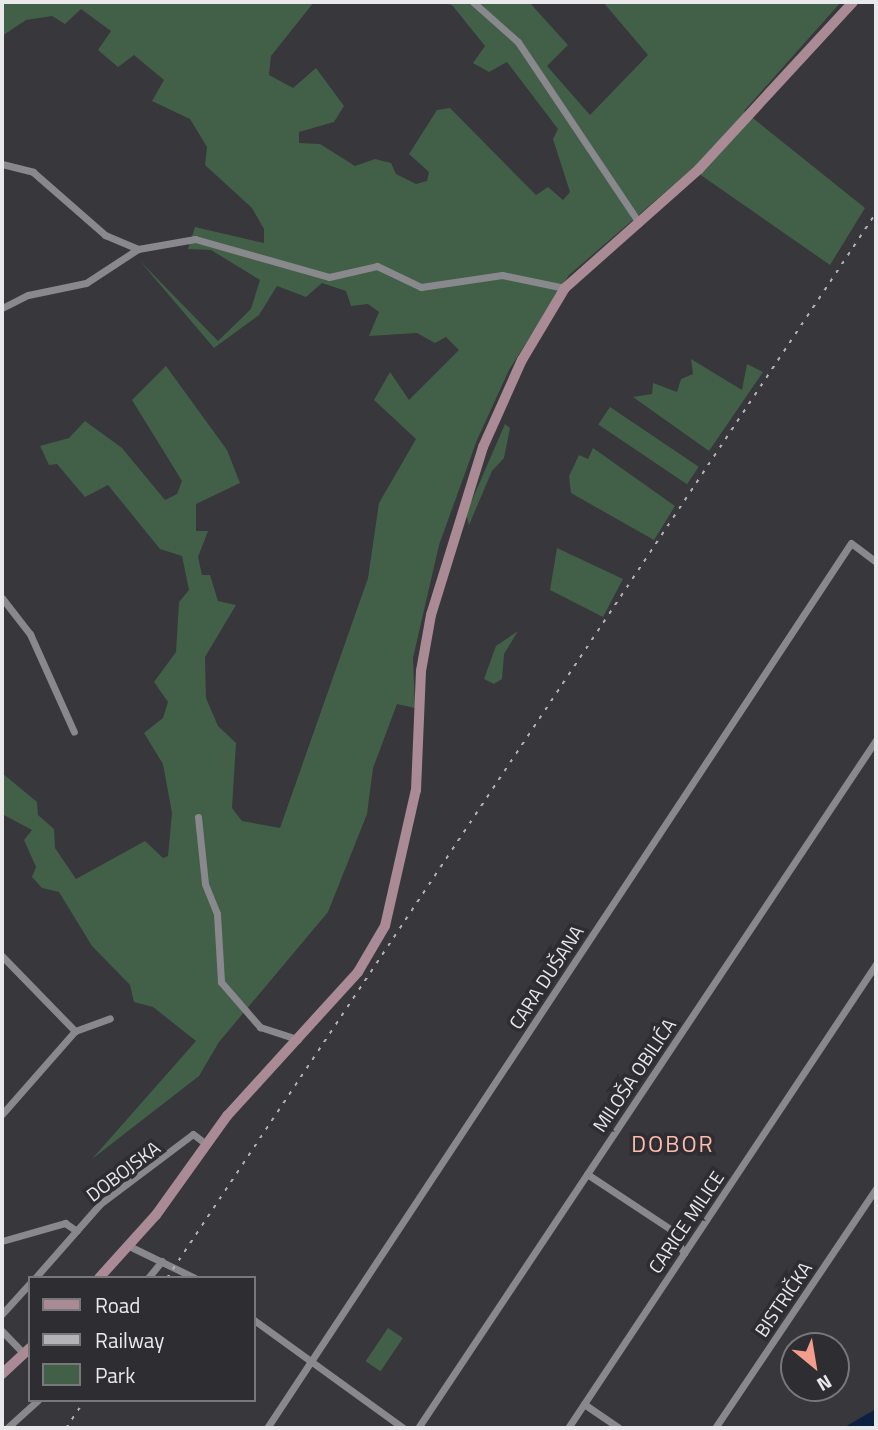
<!DOCTYPE html>
<html>
<head>
<meta charset="utf-8">
<style>
	body { margin:0 }
	#map { position:relative; width:878px; height:1430px; overflow:hidden; background:#37373c; font-family:"Titillium Web",sans-serif }
	div>[style] { position:absolute }
	.green>* { inset:0; background:#416047; transform-origin:0 0 }
	.water>* { inset:0; background:#0d2042 }
	.minor>* { height:7px; margin:-3.5px; padding:0 3.5px; transform-origin:3.5px; border-radius:3.5px; background:#88888d }
	.secondary>* { height:10px; margin:-5px; padding:0 5px; transform-origin:5px; border-radius:5px; background:#a98a95 }
	.rail>* { height:2px; margin-top:-1px; transform-origin:0; background:repeating-linear-gradient(90deg,#b3b3b7 0 3.5px,transparent 0 10.5px) }
	span { translate:-50% -50%; white-space:nowrap; text-align:center; line-height:1.15; -webkit-text-stroke:7px #2d2d32; paint-order:stroke }
	.street-label { font-size:19px; color:#e9e9ec }
	.quarter-label { font-size:23px; color:#fdbbad; letter-spacing:2px }
	.frame { position:absolute; inset:0; border:4px solid #e9e9ec; pointer-events:none }
	.legend { position:absolute; left:28px; top:1276px; width:228px; height:126px; box-sizing:border-box; background:#2d2d32; border:2px solid #78787c; margin:0; padding:9px 12px; list-style:none; font-size:21px; color:#e9e9ec }
	.legend li { display:flex; align-items:center; gap:14px; height:35px }
	.legend b { width:35px; border:2px solid #78787c }
	.north { position:absolute; left:780px; top:1332px; width:70px; height:70px; box-sizing:border-box; background:#2d2d32; border:2px solid #78787c; border-radius:50%; rotate:150deg; font-size:19px; font-weight:700; line-height:28px; text-align:center; color:#e9e9ec }
	.north::after { content:''; display:block; margin:auto; width:24px; height:32px; background:#f49d8c; clip-path:polygon(50% 0,100% 100%,50% 72%,0 100%) }
</style>
</head>
<body>
<div id="map">
	<div class="green">
		<i style="clip-path:polygon(2px 2px,314px 2px,271px 56px,269px 75px,293px 88px,316px 68px,344px 106px,334px 122px,299px 132px,299px 143px,320px 144px,355px 166px,375px 159px,391px 163px,396px 174px,416px 184px,427px 181px,429px 172px,409px 154px,437px 110px,450px 108px,536px 195px,548px 187px,563px 200px,570px 192px,553px 139px,558px 129px,507px 62px,489px 72px,473px 63px,485px 46px,452px 5px,440px 2px,529px 2px,568px 45px,547px 66px,590px 115px,648px 55px,603px 2px,841px 2px,744px 111px,865px 208px,830px 265px,692px 169px,569px 275px,509px 370px,477px 440px,439px 545px,413px 658px,415px 708px,397px 704px,373px 768px,367px 814px,328px 912px,219px 1042px,199px 1076px,92px 1159px,196px 1041px,153px 1007px,134px 1002px,130px 985px,92px 946px,59px 892px,42px 888px,32px 877px,36px 867px,24px 840px,32px 830px,2px 814px,2px 773px,37px 802px,38px 815px,54px 829px,55px 848px,76px 879px,145px 841px,163px 858px,168px 856px,172px 813px,163px 764px,144px 733px,163px 718px,168px 702px,154px 682px,176px 652px,179px 602px,189px 590px,182px 556px,160px 549px,108px 485px,85px 497px,57px 464px,49px 465px,40px 446px,69px 438px,85px 421px,122px 448px,165px 500px,177px 494px,182px 481px,132px 400px,166px 366px,227px 450px,240px 483px,196px 504px,196px 531px,208px 531px,198px 557px,202px 575px,210px 575px,218px 601px,236px 605px,205px 657px,206px 698px,218px 726px,236px 743px,232px 808px,242px 821px,280px 828px,368px 578px,379px 503px,416px 439px,374px 400px,390px 372px,409px 400px,459px 350px,446px 337px,435px 343px,417px 333px,369px 336px,379px 312px,368px 304px,351px 306px,346px 291px,322px 283px,306px 297px,277px 286px,259px 315px,214px 348px,139px 260px,218px 341px,251px 309px,260px 280px,211px 250px,188px 249px,195px 227px,264px 243px,264px 229px,252px 208px,205px 165px,207px 147px,190px 119px,152px 101px,164px 80px,134px 55px,118px 67px,98px 50px,111px 31px,81px 9px,65px 24px,52px 16px,26px 20px,2px 36px)"></i>
		<i style="clip-path:polygon(691px 359px,742px 390px,747px 364px,763px 372px,709px 451px,633px 397px,652px 394px,653px 383px,677px 392px,681px 379px,693px 374px)"></i>
		<i style="left:610px;top:407px;width:107px;height:21px;rotate:34deg"></i>
		<i style="clip-path:polygon(505px 424px,510px 428px,504px 458px,492px 471px,469px 525px,466px 514px)"></i>
		<i style="clip-path:polygon(593px 448px,675px 506px,654px 540px,571px 493px,569px 476px,579px 455px,588px 459px)"></i>
		<i style="clip-path:polygon(557px 548px,623px 579px,603px 617px,550px 590px)"></i>
		<i style="clip-path:polygon(518px 631px,504px 654px,502px 679px,494px 684px,484px 679px,496px 646px)"></i>
		<i style="left:388px;top:1328px;width:18px;height:40px;rotate:34deg"></i>
	</div>
	<div class="water">
		<i style="clip-path:polygon(876px 1409px,876px 1428px,843px 1428px)"></i>
	</div>
	<div class="minor">
		<i style="left:473px;top:2px;width:60px;rotate:41.6deg"></i>
		<i style="left:518px;top:42px;width:218px;rotate:56.2deg"></i>
		<i style="left:2px;top:164px;width:32px;rotate:14deg"></i>
		<i style="left:33px;top:172px;width:96px;rotate:41.2deg"></i>
		<i style="left:105px;top:235px;width:36px;rotate:23deg"></i>
		<i style="left:2px;top:308px;width:29px;rotate:-27deg"></i>
		<i style="left:28px;top:295px;width:59px;rotate:-11.7deg"></i>
		<i style="left:86px;top:283px;width:62px;rotate:-33.2deg"></i>
		<i style="left:138px;top:249px;width:58px;rotate:-10deg"></i>
		<i style="left:195px;top:239px;width:139px;rotate:15.8deg"></i>
		<i style="left:329px;top:277px;width:49px;rotate:-12.9deg"></i>
		<i style="left:377px;top:266px;width:49px;rotate:25.5deg"></i>
		<i style="left:421px;top:287px;width:82px;rotate:-8.4deg"></i>
		<i style="left:502px;top:275px;width:64px;rotate:11.7deg"></i>
		<i style="left:2px;top:598px;width:46px;rotate:52.1deg"></i>
		<i style="left:30px;top:634px;width:107px;rotate:65.8deg"></i>
		<i style="left:198px;top:817px;width:67px;rotate:84deg"></i>
		<i style="left:205px;top:884px;width:32px;rotate:68deg"></i>
		<i style="left:217px;top:914px;width:68px;rotate:86.6deg"></i>
		<i style="left:221px;top:982px;width:60px;rotate:49.1deg"></i>
		<i style="left:260px;top:1027px;width:40px;rotate:18deg"></i>
		<i style="left:2px;top:956px;width:105px;rotate:45.8deg"></i>
		<i style="left:75px;top:1031px;width:111px;rotate:131.3deg"></i>
		<i style="left:75px;top:1031px;width:37px;rotate:-20deg"></i>
		<i style="left:587px;top:1174px;width:100px;rotate:33.5deg"></i>
		<i style="left:670px;top:1229px;width:28px;rotate:60deg"></i>
		<i style="left:2px;top:1241px;width:66px;rotate:-15.9deg"></i>
		<i style="left:65px;top:1223px;width:14px;rotate:34deg"></i>
		<i style="left:129px;top:1246px;width:73px;rotate:25.9deg"></i>
		<i style="left:35px;top:1278px;width:98px;rotate:-48.7deg"></i>
		<i style="left:100px;top:1204px;width:116px;rotate:-37deg"></i>
		<i style="left:193px;top:1134px;width:16px;rotate:38deg"></i>
		<i style="left:148px;top:1278px;width:22px;rotate:-51deg"></i>
		<i style="left:2px;top:1314px;width:42px;rotate:-47.9deg"></i>
		<i style="left:254px;top:1320px;width:184px;rotate:35.9deg"></i>
		<i style="left:2px;top:1331px;width:32px;rotate:46deg"></i>
		<i style="left:584px;top:1404px;width:42px;rotate:34.4deg"></i>
		<i style="left:7px;top:1428px;width:42px;rotate:-42.1deg"></i>
		<i style="left:267px;top:1428px;width:1060px;rotate:-56.58deg"></i>
		<i style="left:851px;top:543px;width:31px;rotate:37deg"></i>
		<i style="left:418px;top:1428px;width:827px;rotate:-56.35deg"></i>
		<i style="left:568px;top:1428px;width:557px;rotate:-56.42deg"></i>
		<i style="left:715px;top:1428px;width:289px;rotate:-56.1deg"></i>
	</div>
	<div class="secondary">
		<i style="left:99px;top:1278px;width:85px;rotate:-47.9deg"></i>
		<i style="left:156px;top:1215px;width:122px;rotate:-54.4deg"></i>
		<i style="left:227px;top:1116px;width:195px;rotate:-47.7deg"></i>
		<i style="left:358px;top:972px;width:53px;rotate:-59.6deg"></i>
		<i style="left:385px;top:926px;width:139px;rotate:-77.2deg"></i>
		<i style="left:416px;top:790px;width:119px;rotate:-87.6deg"></i>
		<i style="left:421px;top:671px;width:57px;rotate:-79.9deg"></i>
		<i style="left:431px;top:615px;width:176px;rotate:-72.8deg"></i>
		<i style="left:483px;top:447px;width:95px;rotate:-65.9deg"></i>
		<i style="left:522px;top:360px;width:84px;rotate:-59.2deg"></i>
		<i style="left:565px;top:288px;width:179px;rotate:-41.6deg"></i>
		<i style="left:699px;top:169px;width:227px;rotate:-47.3deg"></i>
		<i style="left:2px;top:1374px;width:38px;rotate:-43deg"></i>
	</div>
	<div class="rail">
		<i style="left:167px;top:1278px;width:1279px;rotate:-56.35deg"></i>
		<i style="left:66px;top:1428px;width:34px;rotate:-56deg"></i>
	</div>
	<div class="street-label">
		<span style="left:546px;top:977px;rotate:-57deg">CARA DUŠANA</span>
		<span style="left:634px;top:1075px;rotate:-56deg">MILOŠA OBILIĆA</span>
		<span style="left:123px;top:1171px;rotate:-37deg">DOBOJSKA</span>
		<span style="left:686px;top:1222px;rotate:-56deg">CARICE MILICE</span>
		<span style="left:783px;top:1299px;rotate:-56deg">BISTRIČKA</span>
	</div>
	<div class="quarter-label">
		<span style="left:673px;top:1144px">DOBOR</span>
	</div>
	<div class="frame"></div>
	<ul class="legend">
	<li><b style="height:9px;background:#a98a95"></b>Road</li>
	<li><b style="height:9px;background:#b3b3b7"></b>Railway</li>
	<li><b style="height:19px;background:#416047"></b>Park</li>
	</ul>
	<div class="north">N</div>
</div>
</body>
</html>
